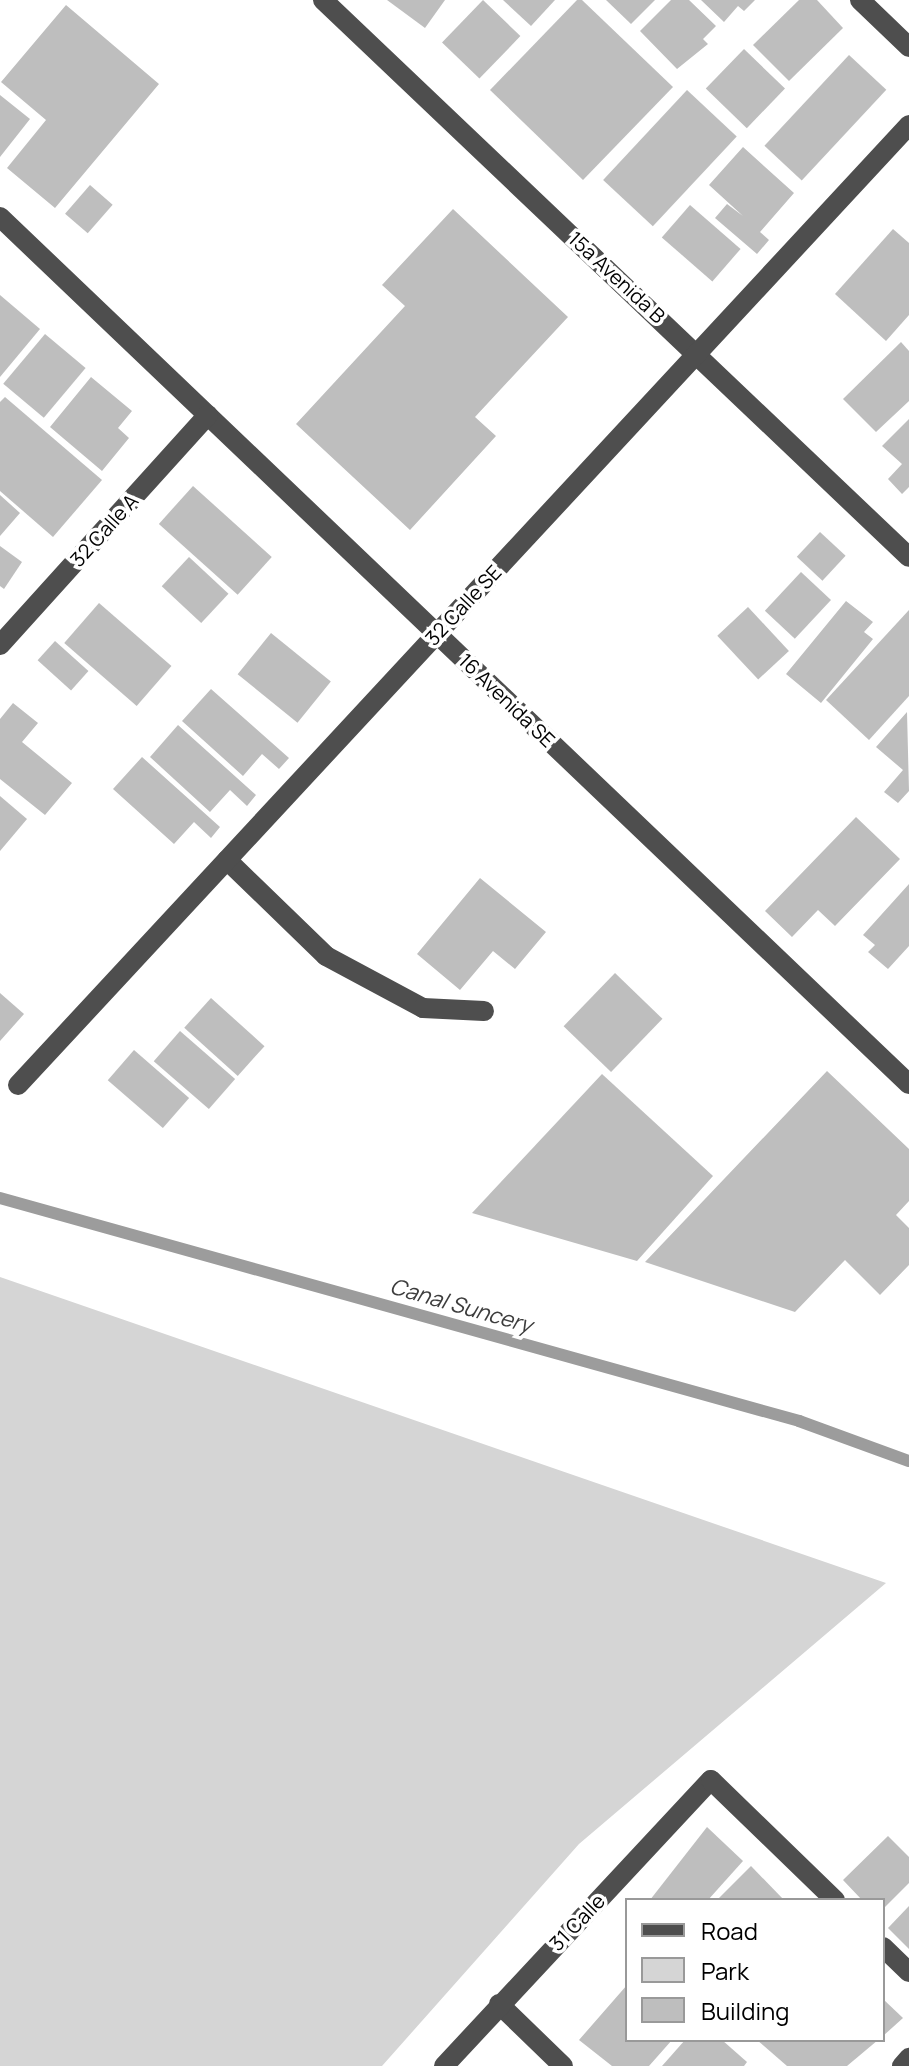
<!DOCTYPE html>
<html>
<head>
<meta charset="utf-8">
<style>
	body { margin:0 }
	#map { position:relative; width:909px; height:2066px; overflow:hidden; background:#fff; font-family:Manrope,sans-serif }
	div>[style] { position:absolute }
	.green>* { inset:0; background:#d5d5d5 }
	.stream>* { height:12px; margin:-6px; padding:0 6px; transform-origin:6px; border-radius:6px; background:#9c9c9c }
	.building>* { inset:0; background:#bebebe; transform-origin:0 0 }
	.minor>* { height:20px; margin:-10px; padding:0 10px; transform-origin:10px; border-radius:10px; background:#4e4e4e }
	span { translate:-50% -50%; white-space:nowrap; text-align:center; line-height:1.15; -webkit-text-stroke:7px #fff; paint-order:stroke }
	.street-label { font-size:20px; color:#000 }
	.water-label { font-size:22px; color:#3d3d3d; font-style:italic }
	.legend { position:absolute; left:625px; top:1898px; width:260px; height:144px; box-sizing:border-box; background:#fff; border:2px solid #999; margin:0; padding:10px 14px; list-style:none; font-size:24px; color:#000 }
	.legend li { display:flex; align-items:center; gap:16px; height:40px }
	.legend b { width:40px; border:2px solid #999 }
</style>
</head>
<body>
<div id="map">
	<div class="green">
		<i style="clip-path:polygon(0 1277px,886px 1583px,579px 1844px,382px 2066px,0 2066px)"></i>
	</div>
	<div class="stream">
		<i style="left:0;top:1198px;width:830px;rotate:15.59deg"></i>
		<i style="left:799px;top:1421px;width:117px;rotate:20deg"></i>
	</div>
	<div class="building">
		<i style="clip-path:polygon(387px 0,445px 0,425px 28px)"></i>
		<i style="left:483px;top:0;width:52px;height:59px;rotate:44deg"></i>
		<i style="clip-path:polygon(503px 0,555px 0,531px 26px)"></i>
		<i style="clip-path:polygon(577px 0,582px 0,673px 87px,583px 180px,490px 90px)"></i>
		<i style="clip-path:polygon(606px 0,655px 0,631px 24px)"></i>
		<i style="clip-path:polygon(671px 0,689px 0,716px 26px,703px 39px,708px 44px,677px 69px,640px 31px)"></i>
		<i style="clip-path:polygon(701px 0,755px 0,744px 11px,738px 6px,724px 22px)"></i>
		<i style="clip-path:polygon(799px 0,817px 0,843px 28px,789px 81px,753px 45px)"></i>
		<i style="clip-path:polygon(66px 5px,159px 84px,55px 208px,7px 168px,46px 120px,1px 82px)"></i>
		<i style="left:744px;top:49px;width:57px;height:55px;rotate:44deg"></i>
		<i style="left:849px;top:55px;width:51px;height:124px;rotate:43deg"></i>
		<i style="left:687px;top:90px;width:68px;height:123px;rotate:43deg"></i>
		<i style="clip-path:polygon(0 95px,30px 119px,0 157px)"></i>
		<i style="clip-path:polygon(743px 147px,794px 193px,760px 232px,769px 240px,757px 254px,715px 218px,727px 204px,743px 216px,709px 185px)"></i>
		<i style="left:90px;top:185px;width:30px;height:38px;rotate:41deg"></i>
		<i style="left:690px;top:205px;width:67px;height:43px;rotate:41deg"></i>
		<i style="clip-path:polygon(453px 209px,568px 317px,475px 417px,496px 436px,410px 530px,296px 424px,405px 306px,382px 285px)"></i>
		<i style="clip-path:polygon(893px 229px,909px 243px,909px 315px,886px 341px,835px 294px)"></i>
		<i style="clip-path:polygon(0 295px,40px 329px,0 377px)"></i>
		<i style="left:45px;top:334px;width:53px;height:65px;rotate:40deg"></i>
		<i style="clip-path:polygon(901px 342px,909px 351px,909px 401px,876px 432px,843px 399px)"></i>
		<i style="clip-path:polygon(91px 377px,132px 411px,118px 428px,129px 438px,102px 471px,50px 427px)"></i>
		<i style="clip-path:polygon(5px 397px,102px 480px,53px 537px,0 491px,0 402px)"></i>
		<i style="clip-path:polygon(909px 419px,909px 487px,902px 494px,888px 479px,902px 464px,882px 446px)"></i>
		<i style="left:193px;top:486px;width:106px;height:51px;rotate:42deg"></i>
		<i style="clip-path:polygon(0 495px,20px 513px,0 536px)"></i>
		<i style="left:820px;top:532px;width:35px;height:34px;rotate:43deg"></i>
		<i style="clip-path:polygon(0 546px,22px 562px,4px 589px,0 586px)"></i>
		<i style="left:189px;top:557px;width:54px;height:40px;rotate:43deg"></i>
		<i style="left:801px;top:572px;width:41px;height:53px;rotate:43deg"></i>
		<i style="clip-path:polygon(846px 601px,873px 622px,864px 632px,873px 639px,821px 703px,786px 674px)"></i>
		<i style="left:99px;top:603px;width:96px;height:53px;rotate:41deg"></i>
		<i style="left:748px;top:607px;width:60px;height:42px;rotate:47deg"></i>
		<i style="clip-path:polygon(909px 610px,909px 696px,869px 740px,826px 700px)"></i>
		<i style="left:271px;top:633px;width:77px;height:53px;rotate:39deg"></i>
		<i style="left:55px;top:641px;width:45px;height:26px;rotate:42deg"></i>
		<i style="clip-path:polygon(211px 689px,289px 758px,279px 769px,262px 754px,243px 776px,182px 721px)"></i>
		<i style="clip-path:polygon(13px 703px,38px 723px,22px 742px,72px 783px,45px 815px,0 779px,0 719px)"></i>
		<i style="clip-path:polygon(907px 712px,909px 791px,898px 803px,884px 792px,903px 770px,876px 747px)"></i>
		<i style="clip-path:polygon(178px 725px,256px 795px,247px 806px,230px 790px,210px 812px,150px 757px)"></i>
		<i style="clip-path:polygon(142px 757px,220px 827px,211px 838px,194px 822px,174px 844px,113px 789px)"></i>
		<i style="clip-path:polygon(0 796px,27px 819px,0 851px)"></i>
		<i style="clip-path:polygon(856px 817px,900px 859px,835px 926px,818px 910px,792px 937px,765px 911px)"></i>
		<i style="clip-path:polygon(480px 878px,546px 932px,515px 969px,493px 951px,460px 990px,417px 954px)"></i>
		<i style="clip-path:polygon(909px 884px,909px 946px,888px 969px,868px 952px,875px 945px,863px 935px)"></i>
		<i style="left:615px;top:973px;width:66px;height:74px;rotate:44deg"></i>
		<i style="clip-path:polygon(0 993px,24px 1014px,0 1041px)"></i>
		<i style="left:211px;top:998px;width:72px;height:40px;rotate:42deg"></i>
		<i style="left:180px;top:1031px;width:73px;height:40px;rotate:41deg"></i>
		<i style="left:134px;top:1050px;width:73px;height:40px;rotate:41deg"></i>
		<i style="clip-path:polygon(827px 1071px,909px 1149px,909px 1201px,896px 1215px,909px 1228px,909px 1265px,880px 1295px,845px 1260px,795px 1312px,645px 1262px)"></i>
		<i style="clip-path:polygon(602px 1074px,713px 1176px,637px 1261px,472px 1213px)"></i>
		<i style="clip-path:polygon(707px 1827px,743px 1861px,708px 1900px,650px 1900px)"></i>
		<i style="clip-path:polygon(888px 1836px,909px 1857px,909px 1883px,883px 1909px,883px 1900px,862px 1900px,843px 1880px)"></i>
		<i style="clip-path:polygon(751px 1866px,784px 1900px,717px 1900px)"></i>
		<i style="clip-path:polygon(909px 1906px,909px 1949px,888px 1928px)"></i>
		<i style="clip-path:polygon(627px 1985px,627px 2040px,672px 2040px,649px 2066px,612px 2066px,579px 2040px)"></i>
		<i style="clip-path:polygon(883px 1999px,903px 2018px,883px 2036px)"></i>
		<i style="clip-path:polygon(685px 2040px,722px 2040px,747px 2062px,744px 2066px,662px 2066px)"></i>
		<i style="clip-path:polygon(757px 2040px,878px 2040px,847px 2066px,787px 2066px)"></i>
	</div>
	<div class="minor">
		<i style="left:323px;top:0;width:808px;rotate:43.55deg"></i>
		<i style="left:860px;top:0;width:68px;rotate:43.8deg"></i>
		<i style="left:0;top:217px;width:1256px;rotate:43.65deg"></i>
		<i style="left:0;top:645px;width:310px;rotate:-47.9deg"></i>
		<i style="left:227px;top:860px;width:138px;rotate:44.1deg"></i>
		<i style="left:326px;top:956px;width:110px;rotate:28.2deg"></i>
		<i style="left:423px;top:1008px;width:61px;rotate:2.8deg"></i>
		<i style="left:18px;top:1085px;width:1310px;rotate:-47.13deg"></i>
		<i style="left:883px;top:1947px;width:36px;rotate:44deg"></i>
		<i style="left:499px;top:2004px;width:89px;rotate:44.1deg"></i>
		<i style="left:444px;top:2066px;width:391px;rotate:-47deg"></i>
		<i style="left:711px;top:1780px;width:173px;rotate:44.1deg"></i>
		<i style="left:902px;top:2066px;width:11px;rotate:-49deg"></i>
	</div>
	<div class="street-label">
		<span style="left:617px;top:277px;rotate:43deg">15a Avenida B</span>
		<span style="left:104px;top:530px;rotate:-48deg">32 Calle A</span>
		<span style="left:463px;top:605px;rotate:-47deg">32 Calle SE</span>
		<span style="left:507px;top:700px;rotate:44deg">16 Avenida SE</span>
		<span style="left:577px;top:1922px;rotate:-46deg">31 Calle</span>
	</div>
	<div class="water-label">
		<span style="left:461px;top:1306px;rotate:16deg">Canal Suncery</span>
	</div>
	<ul class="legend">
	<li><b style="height:10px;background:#4e4e4e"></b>Road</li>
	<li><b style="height:22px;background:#d5d5d5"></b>Park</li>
	<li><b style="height:22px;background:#bebebe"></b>Building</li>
	</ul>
</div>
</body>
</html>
